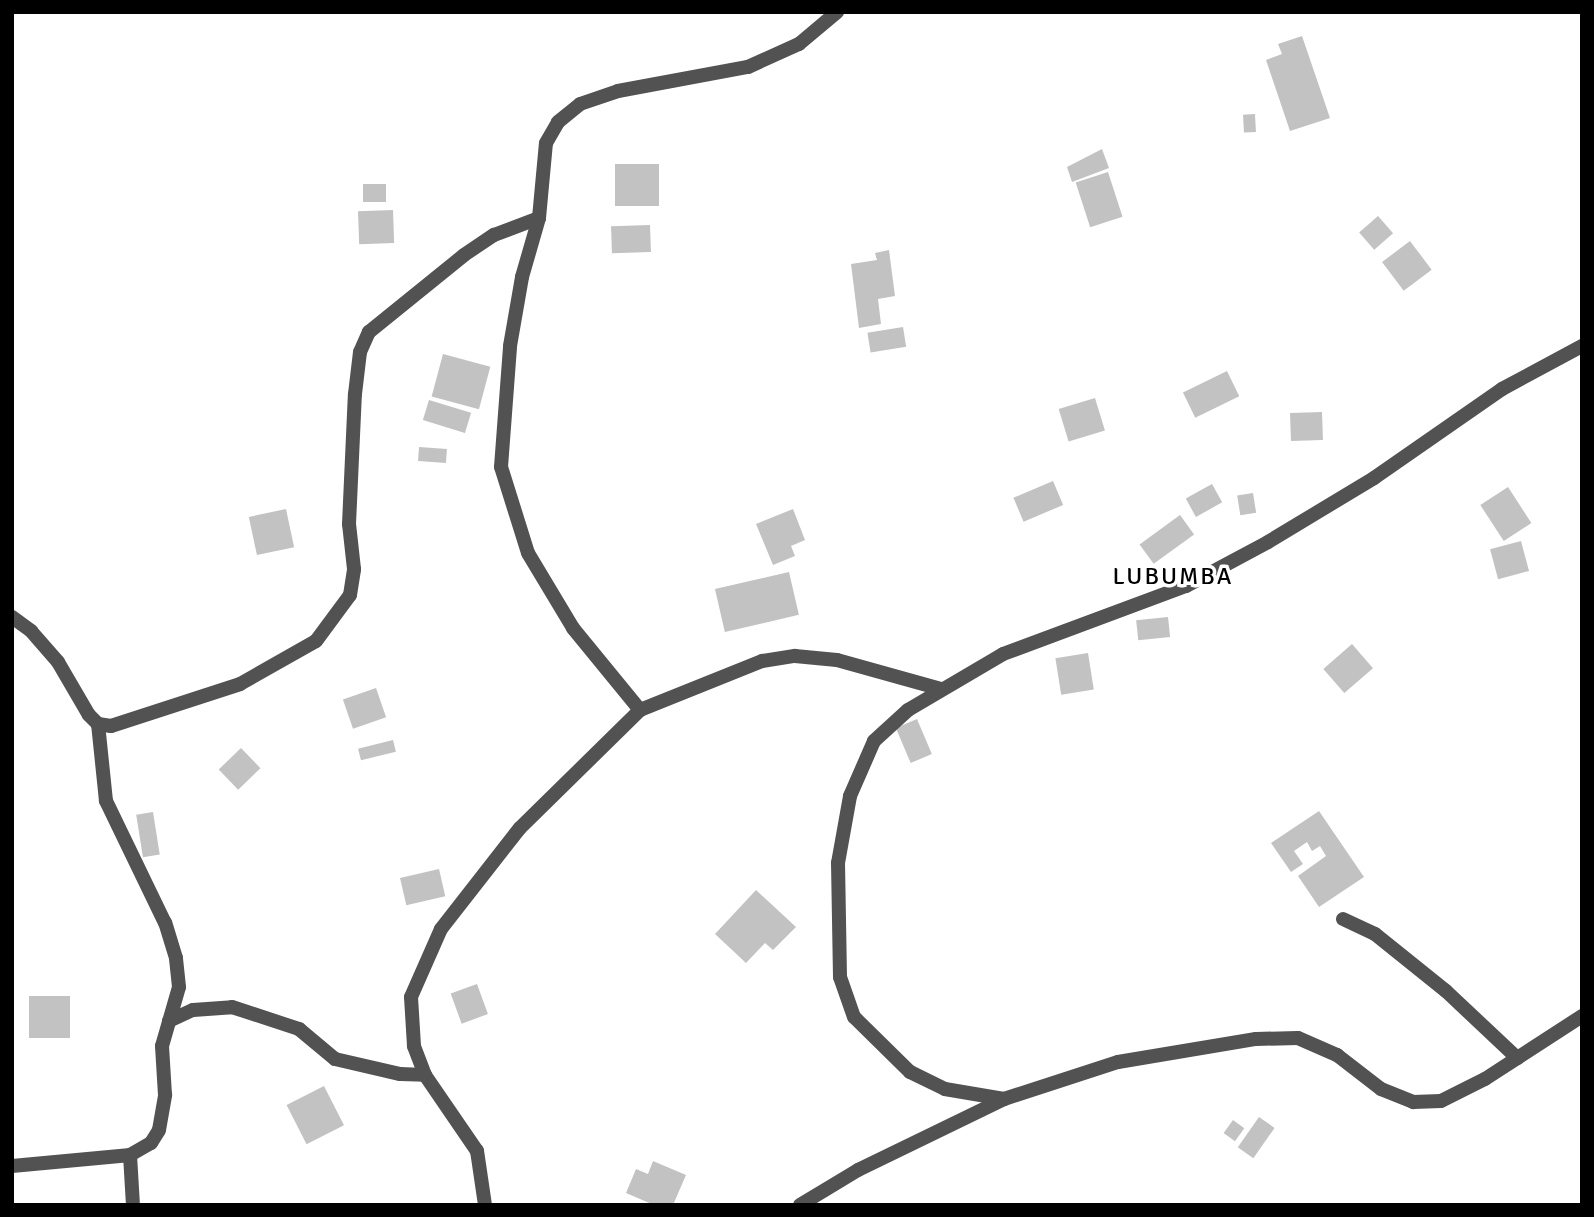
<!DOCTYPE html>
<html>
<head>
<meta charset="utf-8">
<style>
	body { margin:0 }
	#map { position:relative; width:1594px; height:1217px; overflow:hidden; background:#fff; font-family:Signika,sans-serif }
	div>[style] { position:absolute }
	.building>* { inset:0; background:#c2c2c2; transform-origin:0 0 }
	.street>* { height:14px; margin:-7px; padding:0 7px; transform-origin:7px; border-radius:7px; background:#525252 }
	span { translate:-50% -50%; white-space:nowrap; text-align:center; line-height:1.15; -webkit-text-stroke:7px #fff; paint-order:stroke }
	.quarter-label { font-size:24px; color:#000; letter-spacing:2px }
	.frame { position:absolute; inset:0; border:14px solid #000; pointer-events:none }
</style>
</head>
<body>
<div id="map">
	<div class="building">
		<i style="clip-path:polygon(1302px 36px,1330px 118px,1290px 131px,1266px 60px,1282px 54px,1278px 44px)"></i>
		<i style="left:1255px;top:114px;width:18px;height:12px;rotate:87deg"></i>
		<i style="clip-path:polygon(1102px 149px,1109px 168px,1072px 182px,1067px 167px)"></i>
		<i style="left:615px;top:164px;width:44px;height:42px"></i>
		<i style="left:1108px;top:172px;width:47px;height:34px;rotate:72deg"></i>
		<i style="left:386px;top:184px;width:18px;height:23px;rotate:90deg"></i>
		<i style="left:393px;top:210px;width:33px;height:35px;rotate:88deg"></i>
		<i style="left:1378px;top:216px;width:23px;height:25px;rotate:49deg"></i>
		<i style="left:650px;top:225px;width:27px;height:39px;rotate:88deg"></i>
		<i style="left:1410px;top:241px;width:36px;height:35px;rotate:53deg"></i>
		<i style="clip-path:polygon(889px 250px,895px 296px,878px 299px,881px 324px,859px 328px,851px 264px,877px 260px,875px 253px)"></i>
		<i style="left:903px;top:327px;width:20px;height:36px;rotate:81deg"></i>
		<i style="left:443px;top:354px;width:49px;height:44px;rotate:15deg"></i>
		<i style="left:1227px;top:371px;width:28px;height:49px;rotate:64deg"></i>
		<i style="left:1095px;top:398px;width:34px;height:38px;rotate:73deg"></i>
		<i style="left:429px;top:400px;width:44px;height:21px;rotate:17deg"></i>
		<i style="left:1322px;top:412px;width:28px;height:32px;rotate:88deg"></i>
		<i style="left:419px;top:447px;width:28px;height:14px;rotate:4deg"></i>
		<i style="left:1053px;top:481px;width:26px;height:43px;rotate:67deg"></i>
		<i style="left:1212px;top:484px;width:21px;height:30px;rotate:61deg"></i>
		<i style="left:1508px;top:487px;width:43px;height:33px;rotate:57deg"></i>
		<i style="left:1253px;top:493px;width:20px;height:16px;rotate:81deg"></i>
		<i style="left:286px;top:509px;width:39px;height:38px;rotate:78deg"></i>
		<i style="clip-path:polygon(793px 509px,805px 540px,791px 546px,795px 556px,773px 565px,756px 524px)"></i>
		<i style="left:1180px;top:515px;width:24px;height:50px;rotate:54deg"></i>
		<i style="left:1521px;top:541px;width:31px;height:32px;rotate:75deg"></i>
		<i style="left:789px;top:572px;width:44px;height:76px;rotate:77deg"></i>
		<i style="left:1168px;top:617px;width:20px;height:32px;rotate:84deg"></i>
		<i style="left:1352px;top:644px;width:32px;height:38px;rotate:49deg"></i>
		<i style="left:1088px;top:653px;width:37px;height:33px;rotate:81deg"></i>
		<i style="left:376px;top:688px;width:31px;height:35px;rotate:71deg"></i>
		<i style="left:917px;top:719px;width:38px;height:23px;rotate:67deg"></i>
		<i style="left:393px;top:740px;width:12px;height:36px;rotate:76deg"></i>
		<i style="left:241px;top:748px;width:28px;height:31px;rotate:46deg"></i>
		<i style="clip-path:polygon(1319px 811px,1364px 877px,1319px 907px,1298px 876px,1326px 856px,1320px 846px,1312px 851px,1307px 842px,1294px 851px,1303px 864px,1291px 872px,1271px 843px)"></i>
		<i style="left:153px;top:812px;width:43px;height:17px;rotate:81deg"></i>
		<i style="left:439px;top:869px;width:28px;height:40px;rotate:77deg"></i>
		<i style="clip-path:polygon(756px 890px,796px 927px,773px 950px,765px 943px,746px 963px,715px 934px)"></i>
		<i style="left:477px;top:984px;width:32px;height:28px;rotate:70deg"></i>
		<i style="left:29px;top:996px;width:41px;height:42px"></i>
		<i style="left:324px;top:1086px;width:44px;height:42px;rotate:63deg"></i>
		<i style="left:1259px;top:1117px;width:19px;height:37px;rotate:35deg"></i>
		<i style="left:1233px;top:1120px;width:14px;height:16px;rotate:36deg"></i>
		<i style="clip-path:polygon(653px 1161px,686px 1175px,673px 1205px,654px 1205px,626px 1193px,636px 1169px,648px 1174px)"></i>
	</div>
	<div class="street">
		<i style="left:12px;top:617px;width:24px;rotate:36deg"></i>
		<i style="left:31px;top:631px;width:41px;rotate:48.9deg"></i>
		<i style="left:58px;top:662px;width:61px;rotate:59.7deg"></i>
		<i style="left:89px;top:715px;width:13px;rotate:45deg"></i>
		<i style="left:98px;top:724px;width:13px;rotate:9deg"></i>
		<i style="left:111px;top:726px;width:136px;rotate:-18deg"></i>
		<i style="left:240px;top:684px;width:87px;rotate:-29.5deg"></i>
		<i style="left:316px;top:641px;width:57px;rotate:-53.5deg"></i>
		<i style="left:350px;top:595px;width:26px;rotate:-81deg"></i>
		<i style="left:354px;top:569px;width:45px;rotate:-96.3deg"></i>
		<i style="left:349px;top:524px;width:130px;rotate:-87.4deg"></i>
		<i style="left:355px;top:394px;width:42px;rotate:-83.2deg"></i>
		<i style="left:360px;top:352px;width:22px;rotate:-66deg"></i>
		<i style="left:369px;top:332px;width:122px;rotate:-39deg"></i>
		<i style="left:464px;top:255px;width:36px;rotate:-34deg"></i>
		<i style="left:494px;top:235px;width:48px;rotate:-20.7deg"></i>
		<i style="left:640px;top:710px;width:106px;rotate:-129.3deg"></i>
		<i style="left:573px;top:628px;width:87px;rotate:-121deg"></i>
		<i style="left:528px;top:553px;width:90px;rotate:-107.4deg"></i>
		<i style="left:501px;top:467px;width:121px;rotate:-85.7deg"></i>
		<i style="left:510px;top:346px;width:70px;rotate:-80.1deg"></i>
		<i style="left:522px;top:277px;width:61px;rotate:-73.9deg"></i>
		<i style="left:539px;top:218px;width:75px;rotate:-84.7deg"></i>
		<i style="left:546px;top:143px;width:24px;rotate:-60deg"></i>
		<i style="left:558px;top:122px;width:28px;rotate:-39deg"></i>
		<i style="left:580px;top:104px;width:40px;rotate:-18.9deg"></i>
		<i style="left:618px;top:91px;width:132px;rotate:-10.5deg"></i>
		<i style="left:748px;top:67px;width:56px;rotate:-24.3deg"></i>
		<i style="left:799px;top:44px;width:50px;rotate:-40.1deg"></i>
		<i style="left:1343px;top:919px;width:35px;rotate:25deg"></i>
		<i style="left:1375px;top:934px;width:91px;rotate:38.8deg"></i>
		<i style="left:1446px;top:991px;width:98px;rotate:43.3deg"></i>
		<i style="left:169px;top:1021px;width:26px;rotate:-25deg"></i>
		<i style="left:193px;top:1010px;width:39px;rotate:-4deg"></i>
		<i style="left:232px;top:1007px;width:71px;rotate:18.2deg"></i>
		<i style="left:299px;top:1029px;width:47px;rotate:39.8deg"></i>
		<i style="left:335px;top:1059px;width:67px;rotate:13deg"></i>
		<i style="left:400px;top:1074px;width:25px;rotate:2deg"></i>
		<i style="left:1004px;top:1099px;width:60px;rotate:-170.4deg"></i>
		<i style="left:945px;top:1089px;width:39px;rotate:-154deg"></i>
		<i style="left:910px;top:1072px;width:78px;rotate:-135.5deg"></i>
		<i style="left:854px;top:1017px;width:42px;rotate:-109.3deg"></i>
		<i style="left:840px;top:977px;width:114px;rotate:-91deg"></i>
		<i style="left:838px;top:863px;width:68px;rotate:-79.8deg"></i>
		<i style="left:850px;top:796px;width:60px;rotate:-66.4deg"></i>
		<i style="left:874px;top:741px;width:46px;rotate:-42.4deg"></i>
		<i style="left:908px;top:710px;width:110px;rotate:-30.5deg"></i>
		<i style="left:1003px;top:654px;width:195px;rotate:-20.4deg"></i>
		<i style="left:1186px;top:586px;width:93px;rotate:-28.2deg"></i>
		<i style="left:1268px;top:542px;width:124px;rotate:-31.1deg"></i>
		<i style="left:1374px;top:478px;width:156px;rotate:-34.8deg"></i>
		<i style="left:1502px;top:389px;width:91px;rotate:-28.3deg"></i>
		<i style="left:130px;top:1155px;width:50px;rotate:86.6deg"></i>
		<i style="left:12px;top:1166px;width:119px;rotate:-5.3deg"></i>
		<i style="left:130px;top:1155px;width:24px;rotate:-30deg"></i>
		<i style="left:151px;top:1143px;width:15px;rotate:-58deg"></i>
		<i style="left:159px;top:1130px;width:36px;rotate:-80deg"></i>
		<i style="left:165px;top:1095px;width:49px;rotate:-93.5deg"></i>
		<i style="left:162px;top:1046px;width:61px;rotate:-73.9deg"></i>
		<i style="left:179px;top:987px;width:29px;rotate:-96deg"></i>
		<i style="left:176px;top:958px;width:37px;rotate:-107deg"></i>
		<i style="left:165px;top:923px;width:136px;rotate:-115.8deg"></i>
		<i style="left:106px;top:801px;width:77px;rotate:-95.9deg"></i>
		<i style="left:485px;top:1205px;width:55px;rotate:-98.4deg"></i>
		<i style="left:477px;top:1151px;width:92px;rotate:-124.4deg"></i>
		<i style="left:425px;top:1075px;width:31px;rotate:-111deg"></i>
		<i style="left:414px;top:1046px;width:49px;rotate:-93.5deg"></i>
		<i style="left:411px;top:997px;width:74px;rotate:-66.2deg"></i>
		<i style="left:441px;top:929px;width:128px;rotate:-52deg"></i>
		<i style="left:520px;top:828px;width:168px;rotate:-44.5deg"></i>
		<i style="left:640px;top:710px;width:131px;rotate:-21.9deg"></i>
		<i style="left:762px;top:661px;width:33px;rotate:-9deg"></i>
		<i style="left:795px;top:656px;width:42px;rotate:5.4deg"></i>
		<i style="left:837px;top:660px;width:108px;rotate:15.6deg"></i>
		<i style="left:800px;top:1205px;width:68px;rotate:-31.1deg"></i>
		<i style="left:858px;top:1170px;width:162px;rotate:-25.9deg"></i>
		<i style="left:1004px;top:1099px;width:120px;rotate:-18deg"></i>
		<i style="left:1118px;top:1062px;width:140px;rotate:-9.5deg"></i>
		<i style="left:1256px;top:1039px;width:42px;rotate:-1.4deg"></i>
		<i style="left:1298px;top:1038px;width:43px;rotate:23.6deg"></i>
		<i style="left:1337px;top:1055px;width:56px;rotate:37.7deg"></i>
		<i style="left:1381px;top:1089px;width:35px;rotate:22deg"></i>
		<i style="left:1413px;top:1102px;width:28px;rotate:-2deg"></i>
		<i style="left:1441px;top:1101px;width:49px;rotate:-26.6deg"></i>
		<i style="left:1485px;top:1079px;width:116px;rotate:-33deg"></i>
	</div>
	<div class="quarter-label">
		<span style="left:1173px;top:577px">LUBUMBA</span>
	</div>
	<div class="frame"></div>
</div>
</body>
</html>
